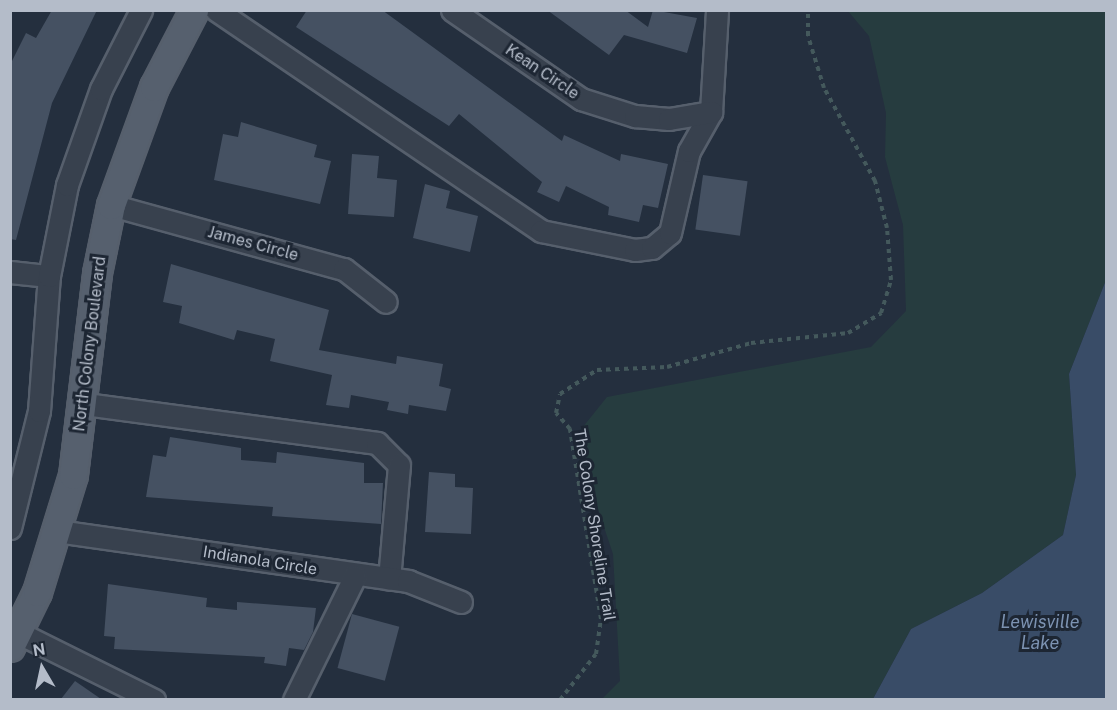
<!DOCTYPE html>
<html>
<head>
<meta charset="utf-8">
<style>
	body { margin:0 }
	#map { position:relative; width:1117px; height:710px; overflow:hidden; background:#242f3e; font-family:"Public Sans",sans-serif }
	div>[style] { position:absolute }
	.green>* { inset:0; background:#263c3f }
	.water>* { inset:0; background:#394c67 }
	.building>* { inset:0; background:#455162; transform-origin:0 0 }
	.path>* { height:4px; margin-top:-2px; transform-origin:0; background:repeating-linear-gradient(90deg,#44595c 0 4.5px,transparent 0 9px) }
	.roads { filter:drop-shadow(2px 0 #565f6c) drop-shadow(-2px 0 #565f6c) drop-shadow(0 2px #565f6c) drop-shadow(0 -2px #565f6c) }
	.minor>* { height:21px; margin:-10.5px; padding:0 10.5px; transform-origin:10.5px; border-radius:10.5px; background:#38414e }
	.major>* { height:27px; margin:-13.5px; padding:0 13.5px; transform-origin:13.5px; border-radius:13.5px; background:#56606e }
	span { translate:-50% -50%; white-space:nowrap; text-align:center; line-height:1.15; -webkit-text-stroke:6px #1d2633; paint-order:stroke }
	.street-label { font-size:16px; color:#b4bcc9 }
	.water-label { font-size:18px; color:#7c92b1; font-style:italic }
	.frame { position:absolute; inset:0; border:12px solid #b4bcc9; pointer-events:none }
	.north { position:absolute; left:12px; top:638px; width:60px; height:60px; -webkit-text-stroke:4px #1d2633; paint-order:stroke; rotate:351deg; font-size:16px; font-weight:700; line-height:24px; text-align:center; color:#b4bcc9 }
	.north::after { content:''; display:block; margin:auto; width:21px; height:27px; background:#b4bcc9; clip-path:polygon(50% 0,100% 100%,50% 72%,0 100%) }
</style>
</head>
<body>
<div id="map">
	<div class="green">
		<i style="clip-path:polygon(848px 11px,1106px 11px,1106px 280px,1069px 374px,1076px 475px,1063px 535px,982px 593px,911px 629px,873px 699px,602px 699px,620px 681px,613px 554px,574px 438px,607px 397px,871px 347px,906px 311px,903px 225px,885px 157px,886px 113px,869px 36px)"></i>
	</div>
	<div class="water">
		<i style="clip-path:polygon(1106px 280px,1106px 699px,873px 699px,911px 629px,982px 593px,1063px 535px,1076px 475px,1069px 374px)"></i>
	</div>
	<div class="building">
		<i style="clip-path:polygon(52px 10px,97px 10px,52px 103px,16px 240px,10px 239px,10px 65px,26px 33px,36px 38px)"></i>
		<i style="clip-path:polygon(307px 10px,382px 10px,562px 141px,564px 135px,620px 161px,621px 154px,668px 164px,658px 208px,643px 205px,639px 222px,608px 215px,609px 207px,566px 186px,559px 202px,537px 192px,542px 182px,459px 114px,449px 126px,296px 27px)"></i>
		<i style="clip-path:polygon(547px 10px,625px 10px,648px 27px,653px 10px,697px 18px,687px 53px,624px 35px,609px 55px)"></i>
		<i style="clip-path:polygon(241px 122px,317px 145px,314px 157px,331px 161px,320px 204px,214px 180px,223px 134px,238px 137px)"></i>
		<i style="clip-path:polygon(352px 154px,379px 156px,377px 178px,397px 180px,394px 217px,348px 214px)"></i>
		<i style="left:703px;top:175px;width:45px;height:55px;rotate:8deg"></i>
		<i style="clip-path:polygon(425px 184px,450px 191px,446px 208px,478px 216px,470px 252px,413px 238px)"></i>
		<i style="clip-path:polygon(171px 264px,329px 310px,319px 350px,396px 364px,397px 356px,443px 364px,439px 386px,451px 389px,446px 411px,409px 405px,408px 414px,387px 410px,389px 402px,351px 395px,349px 408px,326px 405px,332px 375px,270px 361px,275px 339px,237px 330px,234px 340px,179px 323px,182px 306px,163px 302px)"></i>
		<i style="clip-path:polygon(170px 437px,241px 448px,241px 460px,276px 463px,277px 452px,364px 463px,364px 483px,383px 483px,381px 524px,272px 516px,273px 507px,146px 497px,153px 455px,166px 457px)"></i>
		<i style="clip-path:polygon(429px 472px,455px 474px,455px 487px,473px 488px,471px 534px,425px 532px)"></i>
		<i style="clip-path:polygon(108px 584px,207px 598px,206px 607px,237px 610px,237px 602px,316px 608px,313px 632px,304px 650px,289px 648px,286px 666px,264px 663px,265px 657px,114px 649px,115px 637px,104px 636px)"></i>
		<i style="left:352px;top:614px;width:49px;height:56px;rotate:15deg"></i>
		<i style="clip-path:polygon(75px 681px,101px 699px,61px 699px)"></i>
	</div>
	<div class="path">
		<i style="left:560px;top:700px;width:58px;rotate:-52deg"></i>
		<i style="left:596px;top:654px;width:35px;rotate:-82deg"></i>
		<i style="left:601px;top:619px;width:193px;rotate:-99.3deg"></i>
		<i style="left:570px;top:429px;width:21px;rotate:-131deg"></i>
		<i style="left:556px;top:413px;width:19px;rotate:-78deg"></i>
		<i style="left:560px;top:394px;width:44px;rotate:-33deg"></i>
		<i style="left:597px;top:370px;width:70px;rotate:-2.5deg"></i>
		<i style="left:667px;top:367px;width:87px;rotate:-15.9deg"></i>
		<i style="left:751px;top:343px;width:98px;rotate:-5.9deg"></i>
		<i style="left:848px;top:333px;width:39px;rotate:-31deg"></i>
		<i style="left:881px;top:313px;width:34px;rotate:-73deg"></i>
		<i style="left:891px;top:280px;width:52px;rotate:-94.4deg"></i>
		<i style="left:887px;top:228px;width:49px;rotate:-104.3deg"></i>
		<i style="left:875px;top:181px;width:106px;rotate:-118.7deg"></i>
		<i style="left:824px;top:88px;width:54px;rotate:-107.1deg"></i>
		<i style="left:808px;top:36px;width:26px;rotate:-90deg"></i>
	</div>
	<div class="roads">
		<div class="minor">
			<i style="left:216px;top:10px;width:393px;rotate:34.2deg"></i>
			<i style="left:541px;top:231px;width:96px;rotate:11.4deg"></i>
			<i style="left:635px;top:250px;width:17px;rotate:-7deg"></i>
			<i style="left:652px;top:248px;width:23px;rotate:-40deg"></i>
			<i style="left:670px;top:233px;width:84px;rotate:-77deg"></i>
			<i style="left:689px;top:151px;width:45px;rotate:-60.6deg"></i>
			<i style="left:711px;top:112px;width:102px;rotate:-86.6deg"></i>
			<i style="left:452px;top:10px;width:157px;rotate:34.6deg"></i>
			<i style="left:581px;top:99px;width:57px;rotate:17.5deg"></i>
			<i style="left:635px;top:116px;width:34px;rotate:5deg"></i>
			<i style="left:669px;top:119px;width:43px;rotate:-9.5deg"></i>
			<i style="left:111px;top:205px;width:242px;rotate:15.4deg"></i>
			<i style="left:344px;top:269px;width:53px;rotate:38.2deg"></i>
			<i style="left:10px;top:272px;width:39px;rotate:6deg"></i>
			<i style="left:85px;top:404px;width:295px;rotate:7.6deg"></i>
			<i style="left:377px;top:443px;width:31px;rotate:45deg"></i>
			<i style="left:399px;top:465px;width:114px;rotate:95deg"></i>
			<i style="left:10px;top:528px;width:121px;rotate:-76.1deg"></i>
			<i style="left:39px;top:411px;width:135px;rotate:-85.8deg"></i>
			<i style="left:49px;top:276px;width:93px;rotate:-78.8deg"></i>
			<i style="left:67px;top:185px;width:102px;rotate:-70.5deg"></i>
			<i style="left:101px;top:89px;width:89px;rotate:-63.1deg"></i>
			<i style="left:57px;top:531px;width:355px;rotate:8.1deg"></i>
			<i style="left:408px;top:581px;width:57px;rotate:21.6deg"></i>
			<i style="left:19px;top:633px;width:151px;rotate:26.4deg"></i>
			<i style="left:294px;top:700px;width:138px;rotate:-63.8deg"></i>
		</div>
		<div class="major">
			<i style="left:10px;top:647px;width:61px;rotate:-63.9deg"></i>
			<i style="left:37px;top:592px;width:122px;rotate:-72.9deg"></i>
			<i style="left:73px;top:475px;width:203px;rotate:-83.2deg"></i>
			<i style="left:97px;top:273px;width:69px;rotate:-78.4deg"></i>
			<i style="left:111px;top:205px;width:126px;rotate:-70deg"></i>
			<i style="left:154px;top:87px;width:87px;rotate:-62.5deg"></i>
		</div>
	</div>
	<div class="street-label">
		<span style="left:542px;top:72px;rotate:34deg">Kean Circle</span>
		<span style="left:253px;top:244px;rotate:15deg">James Circle</span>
		<span style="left:90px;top:344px;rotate:-83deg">North Colony Boulevard</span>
		<span style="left:594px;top:525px;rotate:81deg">The Colony Shoreline Trail</span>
		<span style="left:260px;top:561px;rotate:9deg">Indianola Circle</span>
	</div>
	<div class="water-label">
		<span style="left:1040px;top:633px">Lewisville<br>Lake</span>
	</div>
	<div class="frame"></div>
	<div class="north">N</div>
</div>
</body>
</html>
